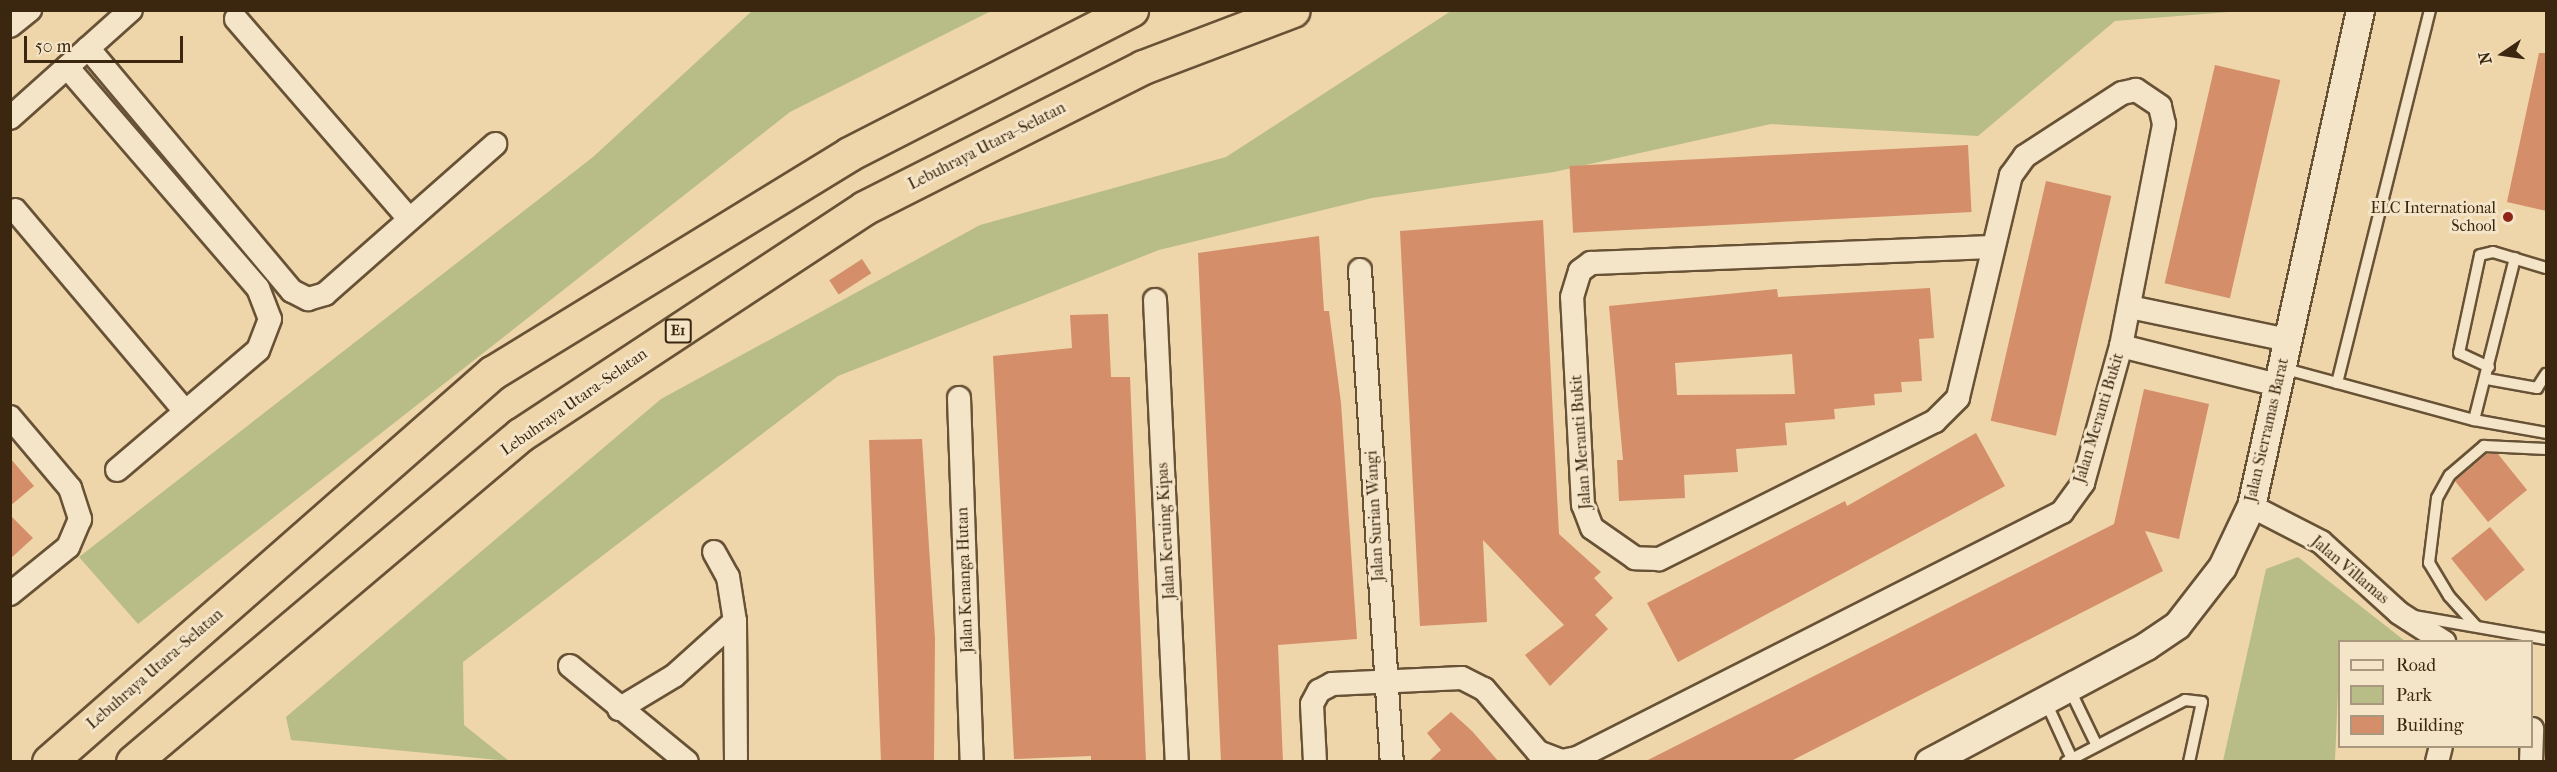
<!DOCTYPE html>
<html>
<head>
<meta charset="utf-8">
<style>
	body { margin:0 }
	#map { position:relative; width:2557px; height:772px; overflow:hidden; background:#eed5aa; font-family:"IM FELL French Canon",serif }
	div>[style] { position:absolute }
	.green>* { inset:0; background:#b8bd88 }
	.building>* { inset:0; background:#d48e69; transform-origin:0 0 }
	.roads { filter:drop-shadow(2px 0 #685236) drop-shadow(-2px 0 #685236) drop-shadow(0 2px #685236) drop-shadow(0 -2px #685236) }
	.service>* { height:10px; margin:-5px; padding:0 5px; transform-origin:5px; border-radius:5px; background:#f4e4c8 }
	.minor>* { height:22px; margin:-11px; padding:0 11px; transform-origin:11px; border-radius:11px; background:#f4e4c8 }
	.tertiary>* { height:27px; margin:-13.5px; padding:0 13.5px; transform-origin:13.5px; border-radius:13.5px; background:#f4e4c8 }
	.motorway>* { height:33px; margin:-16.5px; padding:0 16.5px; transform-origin:16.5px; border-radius:16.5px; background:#eed5aa }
	.dots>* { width:16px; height:16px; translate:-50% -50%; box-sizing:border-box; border:3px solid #f4e4c8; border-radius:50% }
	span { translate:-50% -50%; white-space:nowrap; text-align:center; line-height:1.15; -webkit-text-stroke:6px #f4e4c8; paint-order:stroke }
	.shield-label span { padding:2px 4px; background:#f4e4c8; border:2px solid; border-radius:4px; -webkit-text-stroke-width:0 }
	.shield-label { font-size:15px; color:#3b260f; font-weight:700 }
	.street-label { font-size:16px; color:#3b260f }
	.poi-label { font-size:16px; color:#3b260f }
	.right { translate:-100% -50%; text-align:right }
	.frame { position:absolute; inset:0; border:12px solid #3b260f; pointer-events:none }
	.legend { position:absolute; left:2338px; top:640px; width:195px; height:108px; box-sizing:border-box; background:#f4e4c8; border:2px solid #aa987e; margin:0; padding:8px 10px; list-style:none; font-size:18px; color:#3b260f }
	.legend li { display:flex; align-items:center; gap:12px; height:30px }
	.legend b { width:30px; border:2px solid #aa987e }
	.north { position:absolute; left:2473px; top:24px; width:60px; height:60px; -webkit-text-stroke:4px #f4e4c8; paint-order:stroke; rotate:257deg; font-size:16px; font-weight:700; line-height:24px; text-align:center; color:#3b260f }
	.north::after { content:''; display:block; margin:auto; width:21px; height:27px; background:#3b260f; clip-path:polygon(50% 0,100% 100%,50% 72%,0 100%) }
	.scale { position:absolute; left:24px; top:36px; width:159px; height:27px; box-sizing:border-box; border:3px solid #3b260f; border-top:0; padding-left:8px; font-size:18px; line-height:21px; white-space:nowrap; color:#3b260f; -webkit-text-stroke:4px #f4e4c8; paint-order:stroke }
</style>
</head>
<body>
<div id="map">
	<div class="green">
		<i style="clip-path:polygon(753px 10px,991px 11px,790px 112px,138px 624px,79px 557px,593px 157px)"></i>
		<i style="clip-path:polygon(1451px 11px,2242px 11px,2115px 21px,1978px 136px,1771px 124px,1554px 172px,1372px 198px,1159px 250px,838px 376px,463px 662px,464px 725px,509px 761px,291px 740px,286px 717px,661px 399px,980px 225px,1226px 157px)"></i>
		<i style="clip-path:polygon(2298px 557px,2405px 641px,2340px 642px,2335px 761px,2223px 761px,2266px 569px)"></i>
	</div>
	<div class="building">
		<i style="clip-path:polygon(2539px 53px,2547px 53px,2547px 211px,2507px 202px)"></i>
		<i style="left:2215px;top:65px;width:67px;height:224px;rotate:13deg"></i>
		<i style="left:1968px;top:145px;width:67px;height:399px;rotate:87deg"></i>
		<i style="left:2046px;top:181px;width:67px;height:246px;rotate:13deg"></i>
		<i style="clip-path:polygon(1543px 220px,1559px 534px,1601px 572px,1594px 578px,1613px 598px,1595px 615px,1608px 629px,1550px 686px,1525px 655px,1564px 625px,1483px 540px,1487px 622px,1420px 626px,1400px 231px)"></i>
		<i style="clip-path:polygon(1319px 236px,1324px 311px,1329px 311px,1341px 403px,1357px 639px,1278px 645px,1283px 762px,1221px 762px,1198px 253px)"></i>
		<i style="left:862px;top:259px;width:17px;height:39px;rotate:57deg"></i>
		<i style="clip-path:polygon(evenodd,1930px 288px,1934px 338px,1919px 339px,1922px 381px,1901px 382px,1902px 392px,1874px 394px,1875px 405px,1834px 409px,1835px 419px,1785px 423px,1787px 445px,1736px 449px,1738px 472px,1684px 475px,1685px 498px,1619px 501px,1617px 460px,1623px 460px,1609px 306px,1777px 289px,1778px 297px,1930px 288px,1792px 354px,1795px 394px,1677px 395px,1675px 363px,1792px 354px)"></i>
		<i style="clip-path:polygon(1108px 314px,1111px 377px,1130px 377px,1146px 762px,1091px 762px,1091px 756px,1014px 759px,993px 356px,1072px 348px,1070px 315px)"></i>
		<i style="clip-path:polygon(2144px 389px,2209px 404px,2179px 539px,2145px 531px,2163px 571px,1789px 762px,1644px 762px,2114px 524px)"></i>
		<i style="clip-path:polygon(1976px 433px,2005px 486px,1678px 662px,1647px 603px,1845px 501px,1847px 506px)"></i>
		<i style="clip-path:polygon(922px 439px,935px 639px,934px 762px,881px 762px,869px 440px)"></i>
		<i style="clip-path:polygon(2487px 454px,2498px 454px,2527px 490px,2488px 522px,2455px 481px)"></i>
		<i style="clip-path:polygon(10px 458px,34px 486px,10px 506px)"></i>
		<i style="clip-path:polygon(10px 515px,33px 538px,10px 559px)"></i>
		<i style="left:2490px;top:527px;width:55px;height:50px;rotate:51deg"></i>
		<i style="clip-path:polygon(1451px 712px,1472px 731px,1499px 762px,1428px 762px,1441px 750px,1427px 733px)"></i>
	</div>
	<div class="roads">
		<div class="service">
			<i style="left:2489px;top:367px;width:33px;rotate:-155deg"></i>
			<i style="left:2459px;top:353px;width:100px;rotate:-77.9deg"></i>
			<i style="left:2480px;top:255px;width:13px;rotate:-13deg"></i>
			<i style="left:2493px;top:252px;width:55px;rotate:16.8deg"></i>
			<i style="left:2282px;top:368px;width:199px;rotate:15.2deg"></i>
			<i style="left:2474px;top:420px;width:73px;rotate:10.2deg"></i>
			<i style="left:2487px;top:379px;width:51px;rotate:10.2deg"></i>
			<i style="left:2537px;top:388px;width:17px;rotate:-57deg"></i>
			<i style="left:2337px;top:383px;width:384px;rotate:-76deg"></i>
			<i style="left:2474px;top:420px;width:167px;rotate:-75.8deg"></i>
			<i style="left:2414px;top:616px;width:134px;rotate:9.9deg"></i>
			<i style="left:2476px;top:626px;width:40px;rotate:-132deg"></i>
			<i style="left:2449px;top:596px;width:39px;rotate:-121deg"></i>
			<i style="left:2429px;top:563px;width:65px;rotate:-83deg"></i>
			<i style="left:2437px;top:498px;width:26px;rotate:-61deg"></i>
			<i style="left:2450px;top:475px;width:45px;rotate:-40.5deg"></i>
			<i style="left:2484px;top:446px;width:62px;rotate:2.8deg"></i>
			<i style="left:2069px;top:688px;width:64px;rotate:64.2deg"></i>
			<i style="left:2045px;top:700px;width:65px;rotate:65.4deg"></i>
			<i style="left:2066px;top:762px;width:134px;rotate:-27.5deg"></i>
			<i style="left:2185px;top:700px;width:17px;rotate:7deg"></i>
			<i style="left:2202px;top:702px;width:61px;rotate:102.2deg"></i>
		</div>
		<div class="minor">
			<i style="left:236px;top:19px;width:264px;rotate:49.1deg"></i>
			<i style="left:10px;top:26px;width:26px;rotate:-39deg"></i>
			<i style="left:88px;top:48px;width:317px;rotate:50deg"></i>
			<i style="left:292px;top:291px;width:18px;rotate:27deg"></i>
			<i style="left:308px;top:299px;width:18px;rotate:-16deg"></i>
			<i style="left:325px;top:294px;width:227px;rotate:-41.4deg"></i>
			<i style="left:67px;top:67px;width:292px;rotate:49.2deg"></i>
			<i style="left:258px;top:288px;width:33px;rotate:69deg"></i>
			<i style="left:270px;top:319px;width:33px;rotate:111deg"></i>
			<i style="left:258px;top:350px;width:185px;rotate:139.6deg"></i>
			<i style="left:10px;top:118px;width:162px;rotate:-41.8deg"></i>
			<i style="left:15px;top:210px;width:262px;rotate:49.8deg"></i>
			<i style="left:1360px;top:270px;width:493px;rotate:86.3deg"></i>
			<i style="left:1155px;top:300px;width:463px;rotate:87.3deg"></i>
			<i style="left:2130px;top:307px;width:161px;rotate:11.8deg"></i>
			<i style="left:2121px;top:346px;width:162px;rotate:14deg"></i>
			<i style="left:959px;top:398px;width:364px;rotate:88deg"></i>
			<i style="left:10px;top:417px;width:93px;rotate:49.8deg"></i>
			<i style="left:70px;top:488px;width:33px;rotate:72deg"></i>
			<i style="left:80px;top:519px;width:30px;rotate:113deg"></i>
			<i style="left:68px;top:547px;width:75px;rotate:141deg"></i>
			<i style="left:2251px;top:506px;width:79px;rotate:27.2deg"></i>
			<i style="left:2321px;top:542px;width:105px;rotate:42.3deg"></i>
			<i style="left:2399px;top:613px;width:54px;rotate:32.8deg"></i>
			<i style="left:714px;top:552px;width:29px;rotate:61deg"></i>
			<i style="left:728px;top:577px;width:45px;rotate:81deg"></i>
			<i style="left:735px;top:621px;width:141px;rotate:89.6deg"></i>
			<i style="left:570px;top:666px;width:151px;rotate:39.4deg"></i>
			<i style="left:619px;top:709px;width:64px;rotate:-31deg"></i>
			<i style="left:674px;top:676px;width:82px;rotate:-42deg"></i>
			<i style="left:1315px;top:762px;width:58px;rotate:-93deg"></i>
			<i style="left:1312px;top:704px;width:15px;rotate:-62deg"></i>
			<i style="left:1319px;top:691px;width:15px;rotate:-28deg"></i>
			<i style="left:1332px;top:684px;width:130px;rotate:-2.6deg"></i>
			<i style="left:1462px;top:678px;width:25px;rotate:27deg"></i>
			<i style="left:1484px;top:689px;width:83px;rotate:49.4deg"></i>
			<i style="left:1538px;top:752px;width:26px;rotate:21deg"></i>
			<i style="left:1562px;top:761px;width:15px;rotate:-11deg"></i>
			<i style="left:1577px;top:758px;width:544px;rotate:-26.89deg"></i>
			<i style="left:2062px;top:512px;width:36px;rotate:-54deg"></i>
			<i style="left:2083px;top:483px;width:142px;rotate:-74.5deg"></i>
			<i style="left:2121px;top:346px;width:226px;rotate:-79deg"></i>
			<i style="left:2164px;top:124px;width:18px;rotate:-103deg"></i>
			<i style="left:2160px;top:106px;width:29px;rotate:-146deg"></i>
			<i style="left:2136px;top:90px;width:14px;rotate:168deg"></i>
			<i style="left:2122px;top:93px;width:116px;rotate:147deg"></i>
			<i style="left:2025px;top:156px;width:24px;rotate:126deg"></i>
			<i style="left:2011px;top:175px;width:229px;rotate:103.4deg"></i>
			<i style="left:1958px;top:398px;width:33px;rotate:135deg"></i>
			<i style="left:1935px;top:421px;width:309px;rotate:153.4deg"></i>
			<i style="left:1659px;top:559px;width:24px;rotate:-178deg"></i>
			<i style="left:1635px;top:558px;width:52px;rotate:-145.1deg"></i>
			<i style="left:1592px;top:528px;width:25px;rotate:-111deg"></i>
			<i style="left:1583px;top:505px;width:208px;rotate:-93deg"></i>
			<i style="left:1572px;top:297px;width:27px;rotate:-73deg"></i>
			<i style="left:1580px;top:271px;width:14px;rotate:-36deg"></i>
			<i style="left:1591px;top:263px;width:402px;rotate:-2.3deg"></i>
			<i style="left:2437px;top:762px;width:16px;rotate:-76deg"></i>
			<i style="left:2531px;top:762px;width:33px;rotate:-88deg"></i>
		</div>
		<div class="tertiary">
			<i style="left:1929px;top:762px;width:246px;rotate:-28.1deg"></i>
			<i style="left:2146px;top:646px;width:37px;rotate:-34deg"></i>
			<i style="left:2177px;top:625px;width:73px;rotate:-52.2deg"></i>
			<i style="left:2222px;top:567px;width:68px;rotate:-64.6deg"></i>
			<i style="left:2251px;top:506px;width:508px;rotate:-77.61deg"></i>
		</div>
		<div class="motorway">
			<i style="left:49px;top:762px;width:590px;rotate:-41.29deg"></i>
			<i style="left:492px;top:373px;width:419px;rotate:-31.5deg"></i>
			<i style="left:849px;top:154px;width:317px;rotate:-27.1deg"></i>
			<i style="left:133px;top:762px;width:507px;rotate:-40.2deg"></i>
			<i style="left:520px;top:435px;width:412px;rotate:-33.4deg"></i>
			<i style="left:864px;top:208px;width:313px;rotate:-26.8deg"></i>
			<i style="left:1143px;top:67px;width:160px;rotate:-20.8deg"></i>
		</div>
	</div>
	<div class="dots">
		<i style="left:2508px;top:217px;background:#8f2418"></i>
	</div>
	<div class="shield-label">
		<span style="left:678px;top:331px">E1</span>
	</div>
	<div class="street-label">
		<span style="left:987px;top:146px;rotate:-27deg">Lebuhraya Utara–Selatan</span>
		<span style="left:574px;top:402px;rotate:-35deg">Lebuhraya Utara–Selatan</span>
		<span style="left:2099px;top:418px;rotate:-73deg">Jalan Meranti Bukit</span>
		<span style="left:2267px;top:430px;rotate:-77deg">Jalan Sierramas Barat</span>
		<span style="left:1581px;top:442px;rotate:-94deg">Jalan Meranti Bukit</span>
		<span style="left:1375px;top:516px;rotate:-93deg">Jalan Surian Wangi</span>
		<span style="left:1166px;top:531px;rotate:-93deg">Jalan Keruing Kipas</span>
		<span style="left:2350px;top:570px;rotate:40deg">Jalan Villamas</span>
		<span style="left:965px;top:580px;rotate:-92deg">Jalan Kenanga Hutan</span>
		<span style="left:155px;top:669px;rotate:-41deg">Lebuhraya Utara–Selatan</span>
	</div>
	<div class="poi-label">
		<span class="right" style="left:2496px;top:217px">ELC International<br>School</span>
	</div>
	<div class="frame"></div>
	<ul class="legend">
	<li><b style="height:8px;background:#f4e4c8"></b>Road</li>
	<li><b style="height:16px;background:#b8bd88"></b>Park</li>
	<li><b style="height:16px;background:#d48e69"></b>Building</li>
	</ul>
	<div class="north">N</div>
	<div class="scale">50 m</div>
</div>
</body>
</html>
